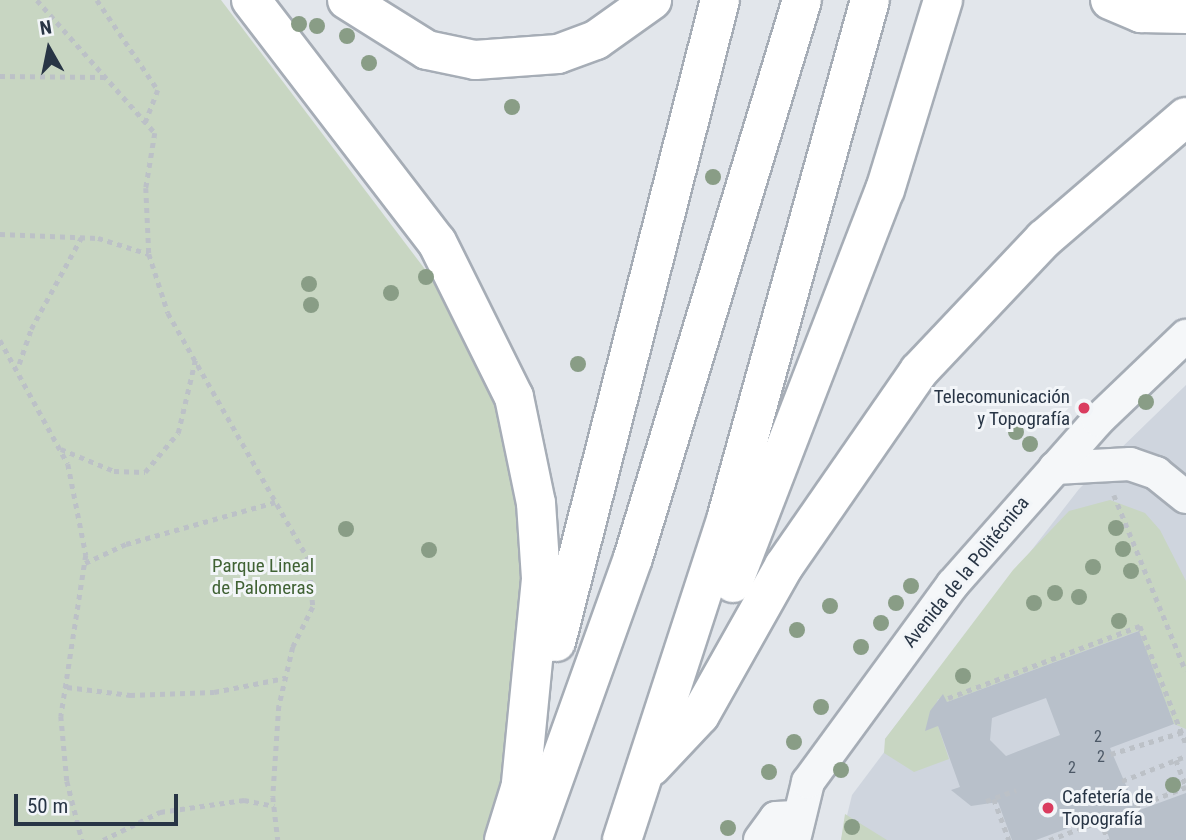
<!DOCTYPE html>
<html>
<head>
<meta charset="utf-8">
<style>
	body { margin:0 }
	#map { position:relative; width:1186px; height:840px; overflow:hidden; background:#e2e6eb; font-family:"Roboto Condensed",sans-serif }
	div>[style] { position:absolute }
	.built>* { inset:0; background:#cfd5de }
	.green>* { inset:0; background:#c8d6c2 }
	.building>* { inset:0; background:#b8c0ca }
	.path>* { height:4.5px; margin-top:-2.25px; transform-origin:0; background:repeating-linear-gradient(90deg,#bcc1c7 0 5px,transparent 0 10px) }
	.roads { filter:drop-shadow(2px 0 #a6adb6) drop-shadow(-2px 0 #a6adb6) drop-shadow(0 2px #a6adb6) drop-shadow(0 -2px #a6adb6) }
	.minor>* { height:32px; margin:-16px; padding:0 16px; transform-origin:16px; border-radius:16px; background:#f5f7f9 }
	.highway>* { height:38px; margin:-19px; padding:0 19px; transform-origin:19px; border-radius:19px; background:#fff }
	.trees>* { width:16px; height:16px; margin:-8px; border-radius:50%; background:#899d86 }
	.dots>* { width:19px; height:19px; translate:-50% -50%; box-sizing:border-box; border:4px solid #f2f5f8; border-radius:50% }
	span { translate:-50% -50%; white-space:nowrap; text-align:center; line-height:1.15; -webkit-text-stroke:6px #f2f5f8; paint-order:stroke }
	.number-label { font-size:16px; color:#4c5866 }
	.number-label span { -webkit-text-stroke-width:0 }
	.poi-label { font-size:19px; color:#283545 }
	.right { translate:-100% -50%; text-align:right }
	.left { translate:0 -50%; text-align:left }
	.park-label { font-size:19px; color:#406234 }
	.street-label { font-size:19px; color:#283545 }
	.north { position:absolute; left:14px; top:14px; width:70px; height:70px; -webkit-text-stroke:5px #f2f5f8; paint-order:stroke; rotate:351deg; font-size:19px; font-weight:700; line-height:28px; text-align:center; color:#283545 }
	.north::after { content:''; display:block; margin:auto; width:24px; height:32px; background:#283545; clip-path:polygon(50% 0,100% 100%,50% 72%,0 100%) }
	.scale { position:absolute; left:14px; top:794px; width:164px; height:32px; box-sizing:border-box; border:4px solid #283545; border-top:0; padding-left:9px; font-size:21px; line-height:24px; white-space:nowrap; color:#283545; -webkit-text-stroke:5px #f2f5f8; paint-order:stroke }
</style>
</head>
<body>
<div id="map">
	<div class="built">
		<i style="clip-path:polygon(1186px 385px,1186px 840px,841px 840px,852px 795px,888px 747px,885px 739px,1079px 489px)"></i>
	</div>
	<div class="green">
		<i style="clip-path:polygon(0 0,221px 0,446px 297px,499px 416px,524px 548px,506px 760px,484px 840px,0 840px)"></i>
		<i style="clip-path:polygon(1110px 500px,1145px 513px,1160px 530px,1186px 581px,1186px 729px,1174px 724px,1138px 631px,947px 702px,938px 699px,928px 725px,938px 726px,949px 759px,914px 772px,884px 753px,885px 739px,1013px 570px,1069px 511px)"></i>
		<i style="clip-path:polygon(845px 814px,887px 840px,841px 840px)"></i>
	</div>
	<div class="building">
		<i style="clip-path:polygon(evenodd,1139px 631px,1174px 724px,1110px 748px,1137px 811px,1186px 793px,1186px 840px,1110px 840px,1101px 816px,1036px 840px,1012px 840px,998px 802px,971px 806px,951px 790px,960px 787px,938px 726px,925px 731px,930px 711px,943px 694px,947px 702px,1139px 631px,1046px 698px,1060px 735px,1006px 756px,990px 740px,992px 718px,1046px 698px)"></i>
	</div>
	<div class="path">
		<i style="left:37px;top:0;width:178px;rotate:48.4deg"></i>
		<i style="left:155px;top:133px;width:56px;rotate:99.3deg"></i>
		<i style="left:146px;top:188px;width:66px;rotate:87.4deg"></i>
		<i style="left:149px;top:254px;width:62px;rotate:72.1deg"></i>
		<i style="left:168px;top:313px;width:284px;rotate:60.3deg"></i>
		<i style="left:309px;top:560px;width:47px;rotate:85.1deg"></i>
		<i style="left:313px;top:607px;width:45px;rotate:116.6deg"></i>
		<i style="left:293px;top:647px;width:61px;rotate:103.3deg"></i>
		<i style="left:279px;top:706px;width:91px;rotate:93.8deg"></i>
		<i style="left:273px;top:797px;width:43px;rotate:83.4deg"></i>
		<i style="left:97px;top:0;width:109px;rotate:55.9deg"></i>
		<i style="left:158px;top:90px;width:34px;rotate:111deg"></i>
		<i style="left:0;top:76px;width:104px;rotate:0.6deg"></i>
		<i style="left:0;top:234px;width:98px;rotate:2.3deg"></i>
		<i style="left:98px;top:238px;width:53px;rotate:17.4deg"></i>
		<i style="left:0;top:340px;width:141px;rotate:61.3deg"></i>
		<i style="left:68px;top:464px;width:93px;rotate:78.8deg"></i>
		<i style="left:86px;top:555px;width:163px;rotate:98.8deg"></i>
		<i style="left:61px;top:716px;width:65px;rotate:84.7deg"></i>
		<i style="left:67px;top:781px;width:61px;rotate:75.7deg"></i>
		<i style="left:19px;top:364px;width:37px;rotate:-71deg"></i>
		<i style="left:31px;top:329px;width:104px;rotate:-61.2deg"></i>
		<i style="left:61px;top:449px;width:57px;rotate:22.5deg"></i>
		<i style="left:114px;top:471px;width:31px;rotate:2deg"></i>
		<i style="left:145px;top:472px;width:51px;rotate:-49.8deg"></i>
		<i style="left:178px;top:433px;width:78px;rotate:-76.7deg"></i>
		<i style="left:1114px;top:495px;width:190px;rotate:67.8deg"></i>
		<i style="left:85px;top:563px;width:45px;rotate:-24.9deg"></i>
		<i style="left:126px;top:544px;width:155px;rotate:-15.7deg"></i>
		<i style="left:67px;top:687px;width:64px;rotate:7.2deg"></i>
		<i style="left:130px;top:695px;width:84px;rotate:-2deg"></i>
		<i style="left:214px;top:692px;width:72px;rotate:-11.2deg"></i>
		<i style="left:948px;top:698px;width:205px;rotate:-20.6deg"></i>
		<i style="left:1140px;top:626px;width:127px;rotate:68.7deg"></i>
		<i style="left:1101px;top:757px;width:89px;rotate:-17deg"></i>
		<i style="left:1176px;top:760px;width:28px;rotate:69deg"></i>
		<i style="left:1122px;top:781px;width:69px;rotate:-21.3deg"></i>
		<i style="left:994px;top:799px;width:44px;rotate:69.9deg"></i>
		<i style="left:986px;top:801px;width:32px;rotate:-20deg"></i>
		<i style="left:1135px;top:807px;width:55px;rotate:-21.4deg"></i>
		<i style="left:1101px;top:820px;width:21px;rotate:71deg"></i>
		<i style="left:103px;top:840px;width:64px;rotate:-26.2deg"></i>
		<i style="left:160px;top:812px;width:85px;rotate:-8.1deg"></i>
		<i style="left:244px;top:800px;width:31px;rotate:11deg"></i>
		<i style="left:1049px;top:840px;width:58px;rotate:-20.3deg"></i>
	</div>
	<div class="roads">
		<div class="minor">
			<i style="left:1055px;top:468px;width:75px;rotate:-3.1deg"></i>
			<i style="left:1130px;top:464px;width:28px;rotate:19deg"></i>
			<i style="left:1156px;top:473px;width:38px;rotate:39deg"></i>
			<i style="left:760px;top:840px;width:27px;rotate:-54deg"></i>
			<i style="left:776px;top:818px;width:19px;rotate:-3deg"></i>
			<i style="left:794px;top:840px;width:60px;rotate:-76.4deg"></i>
			<i style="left:808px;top:782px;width:245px;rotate:-53.8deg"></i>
			<i style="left:953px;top:584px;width:219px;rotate:-48.5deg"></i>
			<i style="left:1098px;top:420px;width:122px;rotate:-43.7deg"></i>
		</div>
		<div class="highway">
			<i style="left:251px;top:0;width:305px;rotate:52.5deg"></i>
			<i style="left:437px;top:242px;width:173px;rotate:63.6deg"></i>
			<i style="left:514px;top:397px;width:108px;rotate:78.3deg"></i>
			<i style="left:536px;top:503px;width:76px;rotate:86.2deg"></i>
			<i style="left:541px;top:579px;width:214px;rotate:95.6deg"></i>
			<i style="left:347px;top:0;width:94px;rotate:32deg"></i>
			<i style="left:427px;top:50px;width:49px;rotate:11.8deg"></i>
			<i style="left:475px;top:60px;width:83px;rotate:-4.1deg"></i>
			<i style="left:558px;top:54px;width:40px;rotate:-20.2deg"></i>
			<i style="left:596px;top:40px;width:69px;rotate:-35.5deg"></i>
			<i style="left:1110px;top:0;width:34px;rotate:23deg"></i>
			<i style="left:1141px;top:13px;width:45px;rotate:1.3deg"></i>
			<i style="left:733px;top:583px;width:421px;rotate:-68.9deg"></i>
			<i style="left:885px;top:190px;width:199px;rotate:-73deg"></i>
			<i style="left:556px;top:642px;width:663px;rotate:-75.67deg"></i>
			<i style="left:651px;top:767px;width:71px;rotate:-46.7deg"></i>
			<i style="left:700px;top:715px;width:171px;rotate:-60.6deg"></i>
			<i style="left:784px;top:566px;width:237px;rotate:-55.3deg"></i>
			<i style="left:919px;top:371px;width:182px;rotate:-46.6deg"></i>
			<i style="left:1044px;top:239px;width:187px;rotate:-40.7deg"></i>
			<i style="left:504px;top:840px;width:74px;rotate:-72.8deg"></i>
			<i style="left:532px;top:840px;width:300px;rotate:-70.3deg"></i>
			<i style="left:633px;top:558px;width:583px;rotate:-73.15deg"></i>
			<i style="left:622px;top:840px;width:341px;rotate:-72deg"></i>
			<i style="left:727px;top:516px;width:535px;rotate:-74.51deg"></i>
		</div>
	</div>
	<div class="trees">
		<i style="left:299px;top:24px"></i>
		<i style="left:317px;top:26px"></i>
		<i style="left:347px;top:36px"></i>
		<i style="left:369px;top:63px"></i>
		<i style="left:512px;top:107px"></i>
		<i style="left:713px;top:177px"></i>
		<i style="left:426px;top:277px"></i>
		<i style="left:309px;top:284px"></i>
		<i style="left:391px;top:293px"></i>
		<i style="left:311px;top:305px"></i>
		<i style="left:578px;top:364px"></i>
		<i style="left:1146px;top:402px"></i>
		<i style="left:1016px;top:432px"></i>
		<i style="left:1030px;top:444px"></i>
		<i style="left:1116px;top:528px"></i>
		<i style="left:346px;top:529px"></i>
		<i style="left:1123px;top:549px"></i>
		<i style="left:429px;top:550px"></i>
		<i style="left:1093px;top:567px"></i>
		<i style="left:1131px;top:571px"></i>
		<i style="left:911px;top:586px"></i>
		<i style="left:1055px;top:593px"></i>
		<i style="left:1079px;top:597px"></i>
		<i style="left:896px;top:603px"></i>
		<i style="left:1034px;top:603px"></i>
		<i style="left:830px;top:606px"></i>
		<i style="left:1119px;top:621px"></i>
		<i style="left:881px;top:623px"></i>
		<i style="left:797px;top:630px"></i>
		<i style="left:861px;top:647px"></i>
		<i style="left:963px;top:676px"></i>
		<i style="left:821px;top:707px"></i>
		<i style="left:794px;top:742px"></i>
		<i style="left:841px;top:770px"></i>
		<i style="left:769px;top:772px"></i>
		<i style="left:1173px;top:785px"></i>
		<i style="left:852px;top:827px"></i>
		<i style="left:728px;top:828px"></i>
	</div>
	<div class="dots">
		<i style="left:1084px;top:408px;background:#da3c5f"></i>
		<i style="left:1048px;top:808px;background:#da3c5f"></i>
	</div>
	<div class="number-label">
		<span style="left:1098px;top:737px">2</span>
		<span style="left:1101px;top:757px">2</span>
		<span style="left:1072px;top:768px">2</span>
	</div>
	<div class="poi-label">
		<span class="right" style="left:1070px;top:408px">Telecomunicación<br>y Topografía</span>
		<span class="left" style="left:1062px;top:808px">Cafetería de<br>Topografía</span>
	</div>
	<div class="park-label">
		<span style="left:263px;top:577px">Parque Lineal<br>de Palomeras</span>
	</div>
	<div class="street-label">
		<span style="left:966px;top:572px;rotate:-51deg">Avenida de la Politécnica</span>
	</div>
	<div class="north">N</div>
	<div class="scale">50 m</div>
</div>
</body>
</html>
